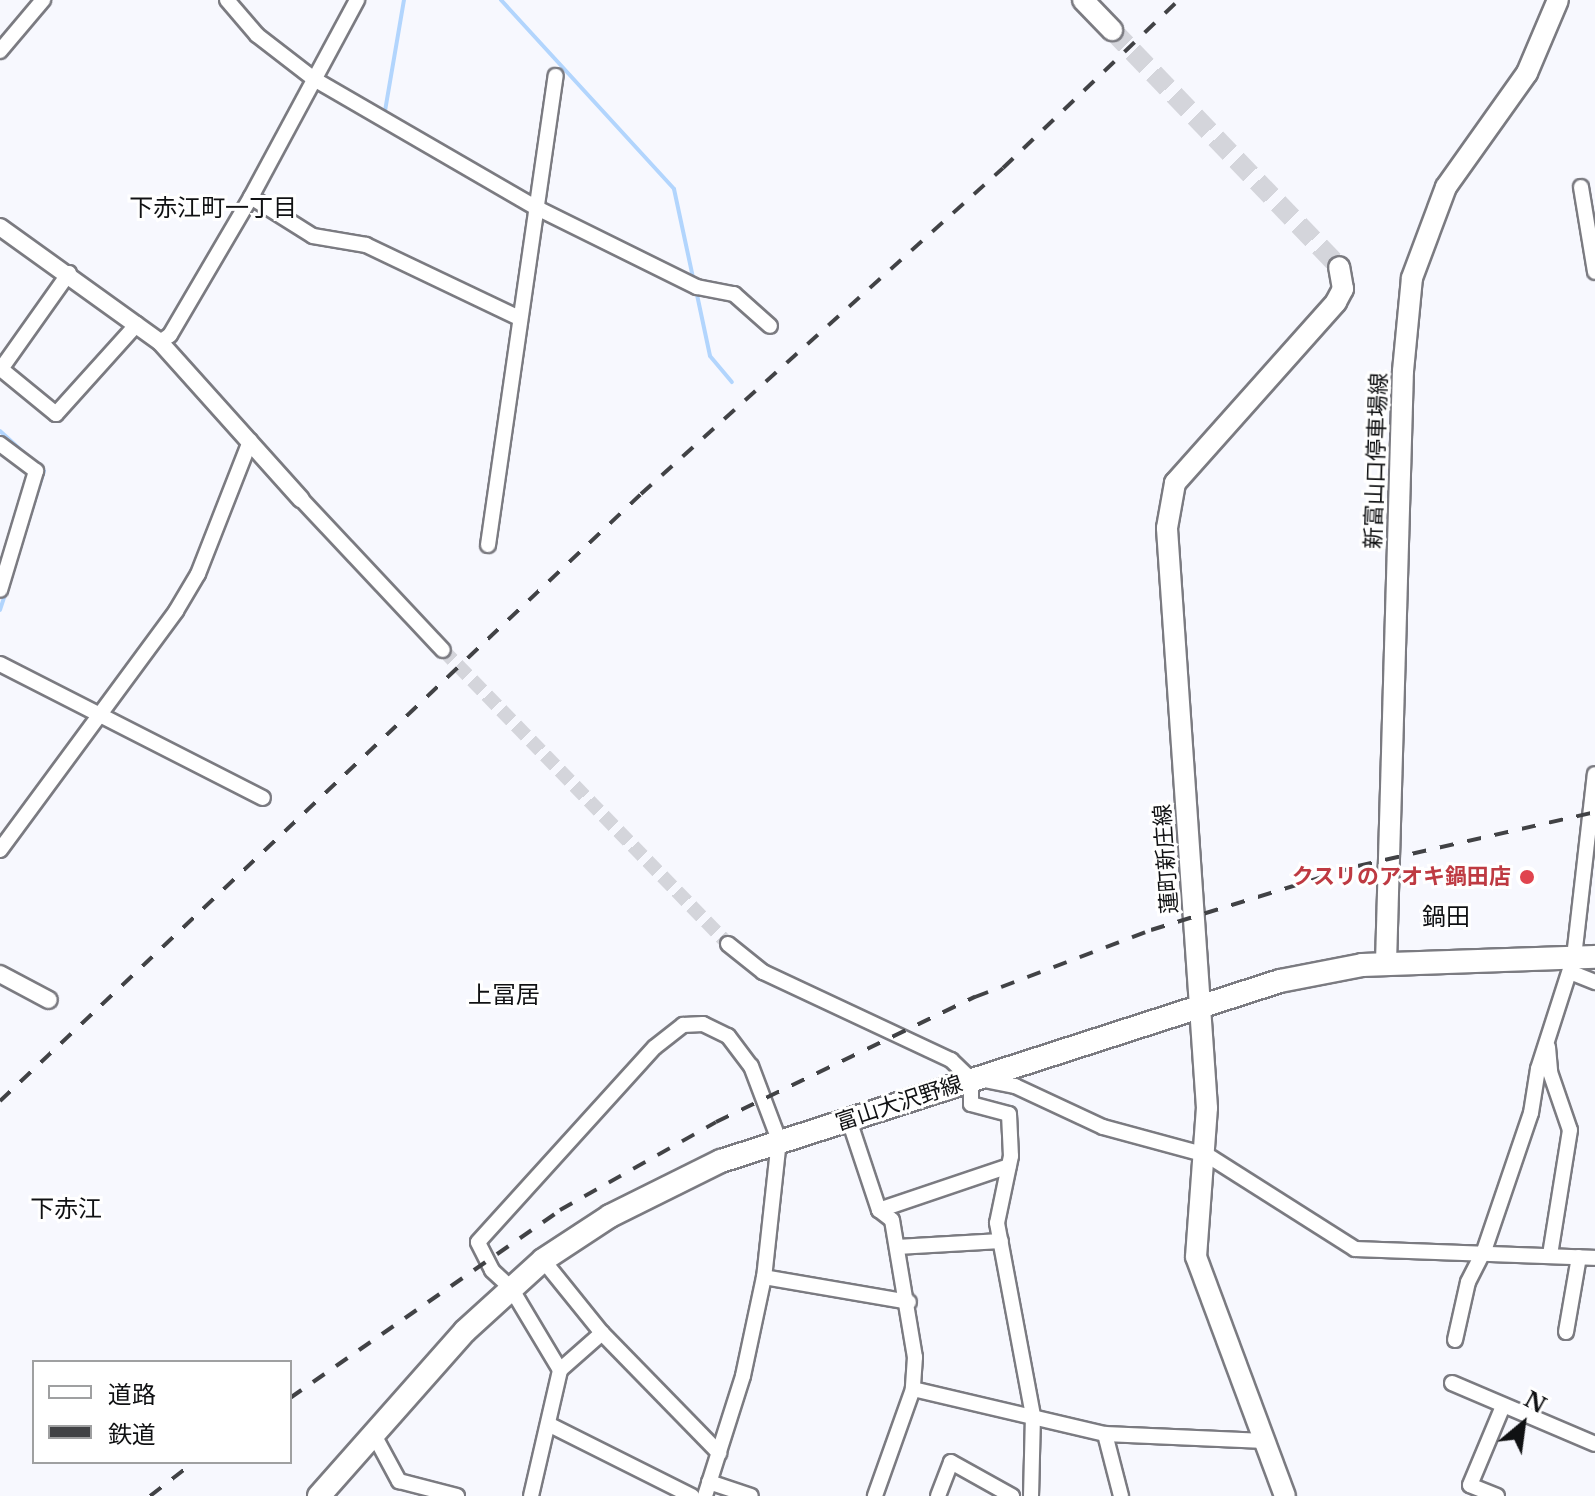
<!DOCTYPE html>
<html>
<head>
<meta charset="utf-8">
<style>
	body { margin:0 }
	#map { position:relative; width:1595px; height:1496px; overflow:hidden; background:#f7f8fe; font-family:"Libre Baskerville","Noto Sans JP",serif }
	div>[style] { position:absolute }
	.stream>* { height:4px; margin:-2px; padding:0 2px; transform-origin:2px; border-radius:2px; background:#b2d5fd }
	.minor-tunnel>* { height:14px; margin-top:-7px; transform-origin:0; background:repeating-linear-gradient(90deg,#d4d5db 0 14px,transparent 0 21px) }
	.secondary-tunnel>* { height:20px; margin-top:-10px; transform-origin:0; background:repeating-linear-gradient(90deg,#d4d5db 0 20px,transparent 0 30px) }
	.roads { filter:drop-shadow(2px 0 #7b7b81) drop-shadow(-2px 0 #7b7b81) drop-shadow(0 2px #7b7b81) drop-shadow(0 -2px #7b7b81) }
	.minor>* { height:14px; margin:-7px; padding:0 7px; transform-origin:7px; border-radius:7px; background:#fff }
	.tertiary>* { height:16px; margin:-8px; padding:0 8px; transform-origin:8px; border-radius:8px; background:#fff }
	.secondary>* { height:20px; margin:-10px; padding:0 10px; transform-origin:10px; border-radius:10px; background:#fff }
	.primary>* { height:22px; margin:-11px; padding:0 11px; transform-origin:11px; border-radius:11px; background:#fff }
	.rail>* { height:4px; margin-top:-2px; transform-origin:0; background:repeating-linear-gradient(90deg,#414245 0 14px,transparent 0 28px) }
	.dots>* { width:22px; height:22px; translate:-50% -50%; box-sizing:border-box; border:4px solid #fff; border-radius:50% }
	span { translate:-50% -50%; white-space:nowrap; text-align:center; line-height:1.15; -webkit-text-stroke:6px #fff; paint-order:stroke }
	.street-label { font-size:22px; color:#101113 }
	.health-label { font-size:22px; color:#be3a42; font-weight:700 }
	.right { translate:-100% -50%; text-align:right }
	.neighbourhood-label { font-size:24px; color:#101113 }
	.legend { position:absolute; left:32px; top:1360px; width:260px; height:104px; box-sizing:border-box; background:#fff; border:2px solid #9fa0a1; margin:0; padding:10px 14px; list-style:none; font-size:24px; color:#101113 }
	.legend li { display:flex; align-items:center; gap:16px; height:40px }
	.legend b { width:40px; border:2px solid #9fa0a1 }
	.north { position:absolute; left:1483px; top:1384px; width:80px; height:80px; -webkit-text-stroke:6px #fff; paint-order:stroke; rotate:29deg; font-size:22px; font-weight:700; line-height:32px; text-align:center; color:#101113 }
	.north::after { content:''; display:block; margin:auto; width:28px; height:36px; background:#101113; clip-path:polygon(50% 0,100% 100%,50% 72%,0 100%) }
</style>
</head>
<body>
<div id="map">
	<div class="stream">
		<i style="left:501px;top:0;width:256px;rotate:47.5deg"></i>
		<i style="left:674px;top:189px;width:95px;rotate:77.9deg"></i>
		<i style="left:385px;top:111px;width:113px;rotate:-80.3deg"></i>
		<i style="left:696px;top:290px;width:67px;rotate:78deg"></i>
		<i style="left:710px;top:356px;width:34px;rotate:50deg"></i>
		<i style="left:0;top:431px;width:59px;rotate:42.3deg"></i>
		<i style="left:44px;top:471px;width:107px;rotate:107.4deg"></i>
		<i style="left:0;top:610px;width:22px;rotate:-72deg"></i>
	</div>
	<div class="minor-tunnel">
		<i style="left:443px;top:650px;width:409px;rotate:45.9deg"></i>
	</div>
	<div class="secondary-tunnel">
		<i style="left:1112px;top:30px;width:328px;rotate:46.2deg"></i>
	</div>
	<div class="roads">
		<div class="minor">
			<i style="left:227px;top:0;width:46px;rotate:49.4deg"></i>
			<i style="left:257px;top:35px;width:72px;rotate:37.7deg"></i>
			<i style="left:314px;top:79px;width:255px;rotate:30.1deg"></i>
			<i style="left:535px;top:207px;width:181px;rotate:26.3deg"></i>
			<i style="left:697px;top:287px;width:38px;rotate:11deg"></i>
			<i style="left:734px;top:294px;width:48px;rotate:41.6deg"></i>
			<i style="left:0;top:51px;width:67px;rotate:-49.9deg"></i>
			<i style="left:1581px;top:187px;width:86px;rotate:80.6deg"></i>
			<i style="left:251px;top:197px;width:73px;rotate:32.2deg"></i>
			<i style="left:313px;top:236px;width:54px;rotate:9.6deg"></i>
			<i style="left:366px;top:245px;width:167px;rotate:25.5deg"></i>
			<i style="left:69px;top:273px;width:118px;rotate:125.3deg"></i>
			<i style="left:1px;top:369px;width:71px;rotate:39.3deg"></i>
			<i style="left:56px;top:414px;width:121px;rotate:-48deg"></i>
			<i style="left:160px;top:342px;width:12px;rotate:-35deg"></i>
			<i style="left:170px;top:335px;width:160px;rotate:-59.6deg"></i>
			<i style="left:251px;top:197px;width:224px;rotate:-61.7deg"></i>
			<i style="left:0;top:444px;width:45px;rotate:36.9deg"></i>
			<i style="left:36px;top:471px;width:124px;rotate:106.8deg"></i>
			<i style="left:301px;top:499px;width:207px;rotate:46.8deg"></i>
			<i style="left:488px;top:545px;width:474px;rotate:-81.8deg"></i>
			<i style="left:0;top:664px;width:295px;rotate:27deg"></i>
			<i style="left:0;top:850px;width:297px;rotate:-53.6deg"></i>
			<i style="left:176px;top:611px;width:43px;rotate:-59.3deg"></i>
			<i style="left:198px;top:574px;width:143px;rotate:-68.6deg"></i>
			<i style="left:728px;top:944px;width:45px;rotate:38.7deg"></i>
			<i style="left:763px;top:972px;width:208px;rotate:25.1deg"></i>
			<i style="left:951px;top:1060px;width:28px;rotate:44deg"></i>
			<i style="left:971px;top:1079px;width:25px;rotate:90deg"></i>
			<i style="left:971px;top:1104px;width:39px;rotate:15deg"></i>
			<i style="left:1009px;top:1114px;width:42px;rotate:87.3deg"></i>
			<i style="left:1011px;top:1156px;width:68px;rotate:101.8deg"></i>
			<i style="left:997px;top:1223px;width:195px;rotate:79.4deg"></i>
			<i style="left:1033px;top:1415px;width:81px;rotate:91.4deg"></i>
			<i style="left:1570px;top:972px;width:27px;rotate:22deg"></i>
			<i style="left:1548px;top:1047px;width:25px;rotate:85deg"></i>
			<i style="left:1550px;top:1072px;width:61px;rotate:71deg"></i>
			<i style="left:1570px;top:1130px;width:127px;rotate:99.1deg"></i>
			<i style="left:984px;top:1080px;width:32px;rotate:11deg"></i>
			<i style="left:1015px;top:1086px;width:97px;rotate:25deg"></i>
			<i style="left:1103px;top:1127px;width:108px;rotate:15.1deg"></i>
			<i style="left:1207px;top:1155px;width:175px;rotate:32.4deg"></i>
			<i style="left:1355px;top:1249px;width:240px;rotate:2.1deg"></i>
			<i style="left:849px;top:1120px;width:95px;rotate:71.6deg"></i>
			<i style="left:879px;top:1210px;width:16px;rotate:38deg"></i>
			<i style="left:892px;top:1220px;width:139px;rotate:80.5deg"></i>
			<i style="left:915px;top:1357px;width:32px;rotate:94deg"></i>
			<i style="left:913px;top:1389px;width:114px;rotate:109.6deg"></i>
			<i style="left:879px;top:1210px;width:137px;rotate:-18.7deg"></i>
			<i style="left:897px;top:1247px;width:104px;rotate:-3.3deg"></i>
			<i style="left:543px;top:1260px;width:94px;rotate:51.1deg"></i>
			<i style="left:602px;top:1333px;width:168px;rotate:45.7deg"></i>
			<i style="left:764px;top:1277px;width:147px;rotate:9.8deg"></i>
			<i style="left:1566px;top:1332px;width:76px;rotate:-80.2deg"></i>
			<i style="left:1455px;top:1340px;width:59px;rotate:-77.4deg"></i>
			<i style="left:1468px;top:1282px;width:35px;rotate:-63deg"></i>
			<i style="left:1484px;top:1251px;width:146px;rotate:-71.2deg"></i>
			<i style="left:1531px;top:1113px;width:45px;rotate:-81deg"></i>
			<i style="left:1538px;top:1069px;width:118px;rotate:-72.2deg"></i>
			<i style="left:1574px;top:957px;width:184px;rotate:-83.5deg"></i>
			<i style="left:560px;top:1370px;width:96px;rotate:-120.9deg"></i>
			<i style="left:511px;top:1288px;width:26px;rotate:-137deg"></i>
			<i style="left:492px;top:1270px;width:31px;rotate:-117deg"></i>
			<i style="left:478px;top:1242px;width:263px;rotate:-47.8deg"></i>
			<i style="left:655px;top:1047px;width:36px;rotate:-38deg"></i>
			<i style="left:683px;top:1025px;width:20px;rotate:-3deg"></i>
			<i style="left:703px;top:1024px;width:28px;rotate:26deg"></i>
			<i style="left:728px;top:1036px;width:38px;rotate:53deg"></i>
			<i style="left:751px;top:1066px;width:79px;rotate:69.3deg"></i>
			<i style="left:779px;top:1140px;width:138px;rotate:96.2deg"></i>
			<i style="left:764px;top:1277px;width:101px;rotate:102deg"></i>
			<i style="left:743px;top:1376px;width:126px;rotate:107.6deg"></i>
			<i style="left:1452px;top:1383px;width:155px;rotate:23.1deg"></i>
			<i style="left:913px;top:1389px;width:197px;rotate:13.2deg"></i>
			<i style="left:1105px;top:1434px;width:160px;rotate:2.5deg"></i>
			<i style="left:550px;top:1425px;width:159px;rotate:26.6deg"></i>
			<i style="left:373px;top:1433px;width:55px;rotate:61.6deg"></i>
			<i style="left:399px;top:1481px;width:60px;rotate:14.5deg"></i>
			<i style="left:1105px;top:1434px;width:64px;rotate:75.5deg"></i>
			<i style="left:709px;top:1482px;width:44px;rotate:18.4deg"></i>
			<i style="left:531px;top:1496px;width:129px;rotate:-77deg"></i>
			<i style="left:560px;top:1370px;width:56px;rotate:-41.4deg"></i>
			<i style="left:938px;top:1496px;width:36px;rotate:-69deg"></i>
			<i style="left:951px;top:1462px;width:70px;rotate:29.1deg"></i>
			<i style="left:1497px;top:1496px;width:29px;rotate:-158deg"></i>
			<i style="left:1470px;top:1485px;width:86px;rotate:-67.3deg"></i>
		</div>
		<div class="tertiary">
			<i style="left:0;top:227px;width:197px;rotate:35.7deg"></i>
			<i style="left:160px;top:342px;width:211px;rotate:48.1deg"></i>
			<i style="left:0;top:974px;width:55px;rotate:28deg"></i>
		</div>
		<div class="secondary">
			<i style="left:1083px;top:0;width:42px;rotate:46deg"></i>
			<i style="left:1386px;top:963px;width:592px;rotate:-88.36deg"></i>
			<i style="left:1403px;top:371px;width:93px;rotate:-84.5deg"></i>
			<i style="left:1412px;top:278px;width:97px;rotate:-69.5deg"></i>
			<i style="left:1446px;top:187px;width:140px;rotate:-54.6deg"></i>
			<i style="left:1527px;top:73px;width:79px;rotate:-67deg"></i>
			<i style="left:1285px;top:1496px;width:255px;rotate:-110.4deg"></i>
			<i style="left:1196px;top:1257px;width:149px;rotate:-85.8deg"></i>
			<i style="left:1207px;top:1108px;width:581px;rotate:-93.95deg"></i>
			<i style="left:1167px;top:528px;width:46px;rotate:-79.9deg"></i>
			<i style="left:1175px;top:483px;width:242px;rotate:-48.3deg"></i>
			<i style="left:1336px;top:302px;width:15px;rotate:-62deg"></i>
			<i style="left:1343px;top:289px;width:22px;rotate:-100deg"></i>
		</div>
		<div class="primary">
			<i style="left:319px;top:1496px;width:220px;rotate:-48.5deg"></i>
			<i style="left:465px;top:1331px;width:105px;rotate:-42.3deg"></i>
			<i style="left:543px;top:1260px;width:80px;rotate:-33.3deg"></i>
			<i style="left:610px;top:1216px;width:124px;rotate:-26.4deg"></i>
			<i style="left:721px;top:1161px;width:587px;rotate:-17.85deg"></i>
			<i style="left:1280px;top:981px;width:84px;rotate:-11deg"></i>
			<i style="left:1362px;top:965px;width:233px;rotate:-2deg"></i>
		</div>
	</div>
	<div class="rail">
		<i style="left:0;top:1101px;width:883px;rotate:-43.44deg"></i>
		<i style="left:641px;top:494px;width:487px;rotate:-42deg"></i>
		<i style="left:1003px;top:168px;width:243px;rotate:-43.7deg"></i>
		<i style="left:290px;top:1398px;width:329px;rotate:-34.8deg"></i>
		<i style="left:560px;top:1210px;width:179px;rotate:-29.4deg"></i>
		<i style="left:716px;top:1122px;width:288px;rotate:-25.8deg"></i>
		<i style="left:975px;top:997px;width:188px;rotate:-20.8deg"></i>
		<i style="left:1151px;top:930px;width:217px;rotate:-17.2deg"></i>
		<i style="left:1358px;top:866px;width:243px;rotate:-12.8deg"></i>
		<i style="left:150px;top:1496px;width:56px;rotate:-37.7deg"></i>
	</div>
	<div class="dots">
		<i style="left:1527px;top:877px;background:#e0444e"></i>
	</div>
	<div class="street-label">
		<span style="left:1376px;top:461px;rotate:-88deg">新富山口停車場線</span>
		<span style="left:1166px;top:859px;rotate:-94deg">蓮町新庄線</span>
		<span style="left:899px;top:1103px;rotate:-18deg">富山大沢野線</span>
	</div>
	<div class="health-label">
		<span class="right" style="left:1511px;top:877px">クスリのアオキ鍋田店</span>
	</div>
	<div class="neighbourhood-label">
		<span style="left:213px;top:208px">下赤江町一丁目</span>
		<span style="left:1446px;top:917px">鍋田</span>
		<span style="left:504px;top:995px">上冨居</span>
		<span style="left:66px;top:1209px">下赤江</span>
	</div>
	<ul class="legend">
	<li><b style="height:10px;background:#fff"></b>道路</li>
	<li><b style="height:10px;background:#414245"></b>鉄道</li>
	</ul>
	<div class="north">N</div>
</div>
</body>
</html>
